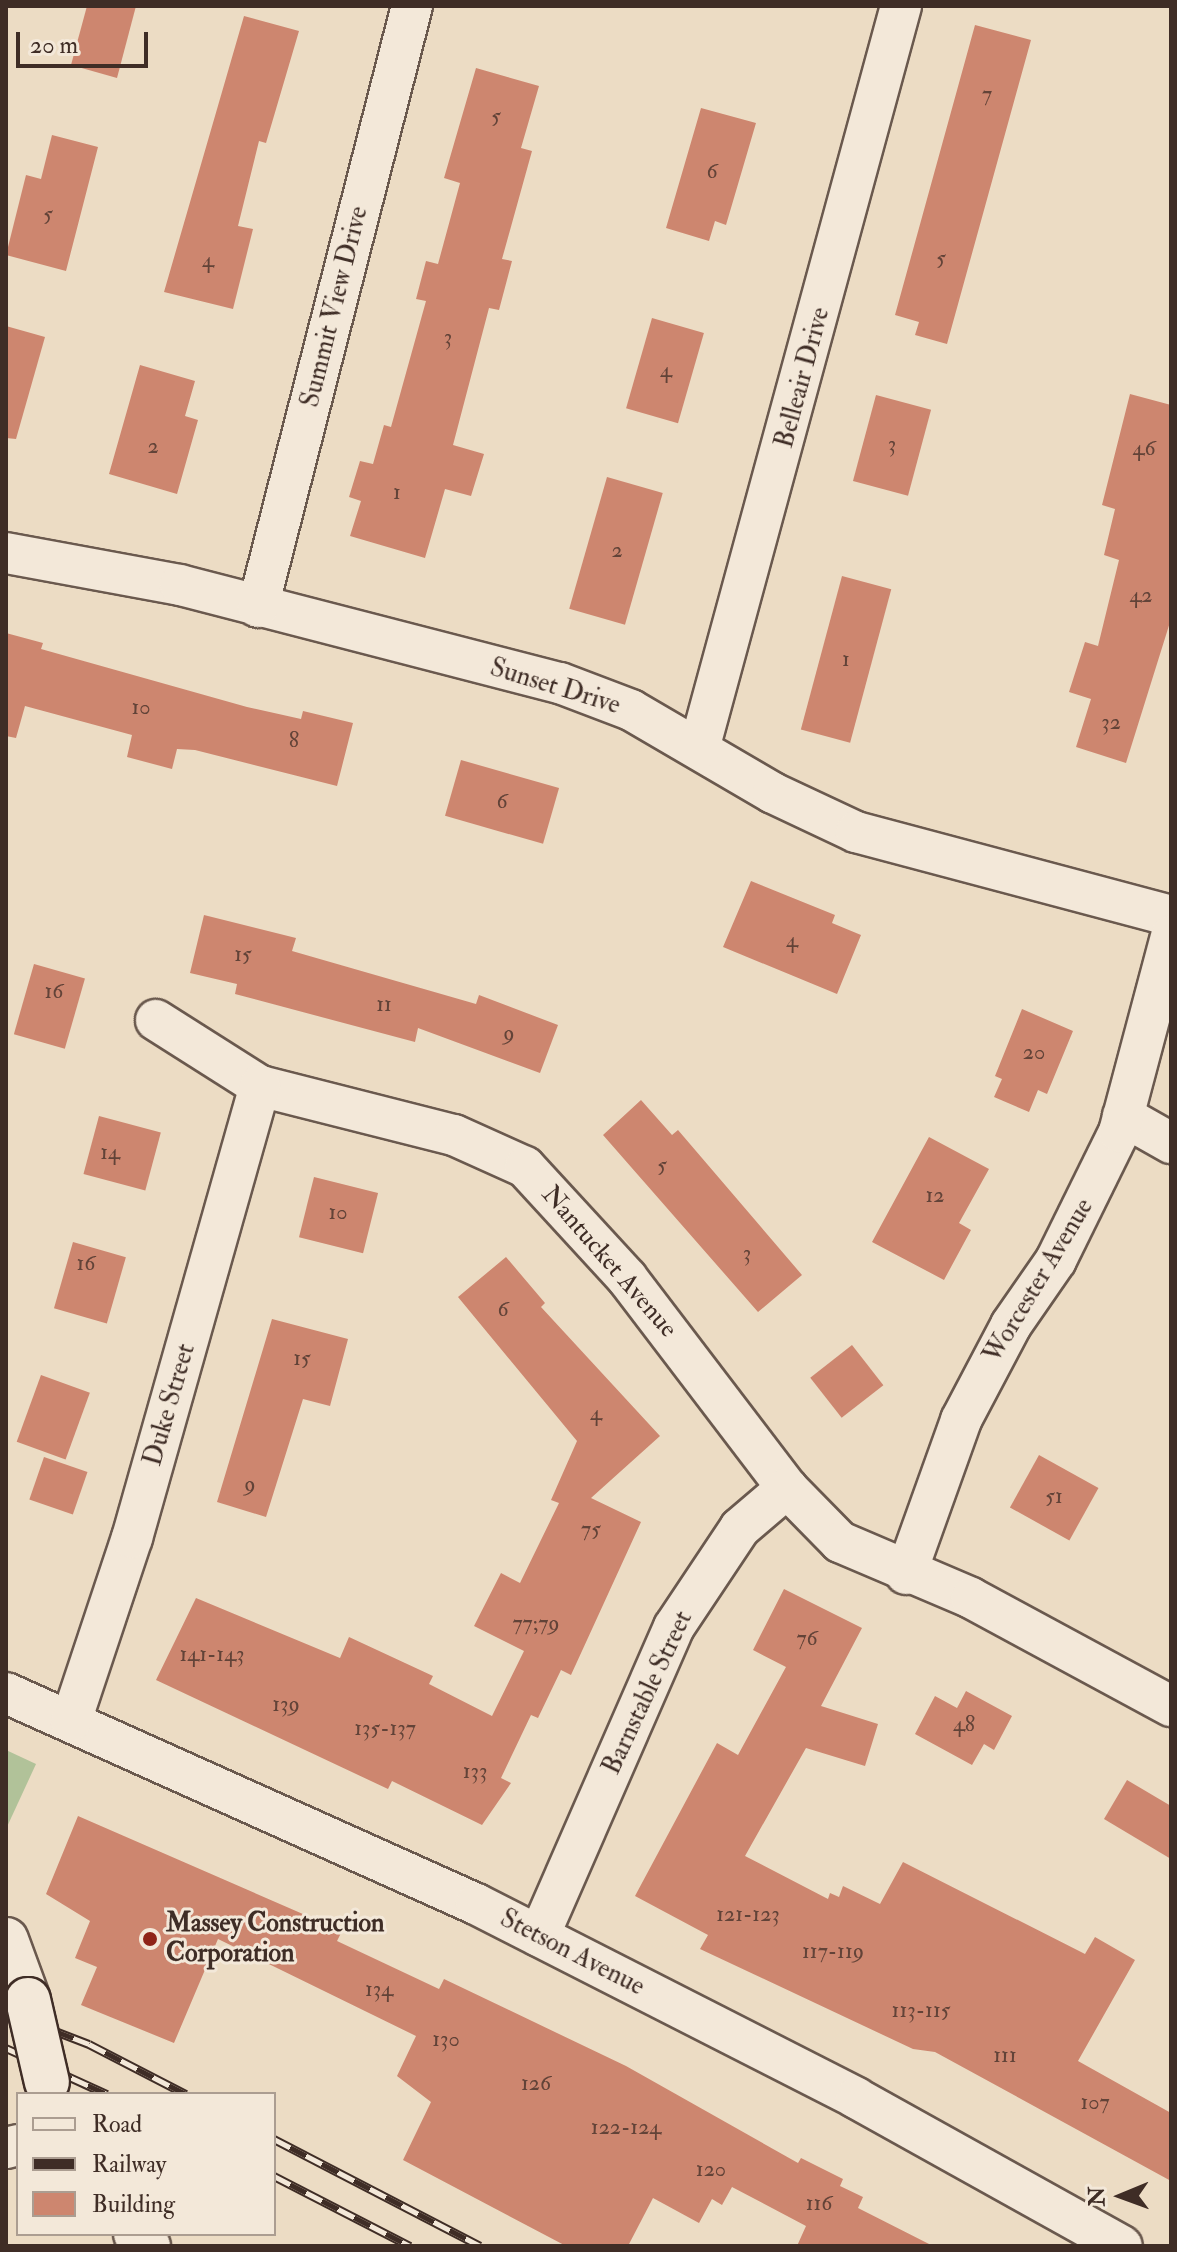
<!DOCTYPE html>
<html>
<head>
<meta charset="utf-8">
<style>
	body { margin:0 }
	#map { position:relative; width:1177px; height:2252px; overflow:hidden; background:#ecdcc4; font-family:"IM FELL Double Pica",serif }
	div>[style] { position:absolute }
	.green>* { inset:0; background:#b1c299 }
	.building>* { inset:0; background:#cd866f; transform-origin:0 0 }
	.roads { filter:drop-shadow(2px 0 #6a594e) drop-shadow(-2px 0 #6a594e) drop-shadow(0 2px #6a594e) drop-shadow(0 -2px #6a594e) }
	.street>* { height:40px; margin:-20px; padding:0 20px; transform-origin:20px; border-radius:20px; background:#f3e8d9 }
	.secondary>* { height:44px; margin:-22px; padding:0 22px; transform-origin:22px; border-radius:22px; background:#f3e8d9 }
	.rail>* { height:9px; margin-top:-4.5px; transform-origin:0; background:repeating-linear-gradient(90deg,#f3e8d9 0 18px,#3f2d26 0 36px); box-sizing:border-box; border-block:2px solid #3f2d26 }
	.bridges { filter:drop-shadow(2px 0 #3f2d26) drop-shadow(-2px 0 #3f2d26) drop-shadow(0 2px #3f2d26) drop-shadow(0 -2px #3f2d26) }
	.secondary-bridge>* { height:44px; margin:-22px; padding:0 22px; transform-origin:22px; border-radius:22px; background:#f3e8d9 }
	.dots>* { width:22px; height:22px; translate:-50% -50%; box-sizing:border-box; border:4px solid #f3e8d9; border-radius:50% }
	span { translate:-50% -50%; white-space:nowrap; text-align:center; line-height:1.15; -webkit-text-stroke:6px #f3e8d9; paint-order:stroke }
	.number-label { font-size:22px; color:#624338 }
	.number-label span { -webkit-text-stroke-width:0 }
	.street-label { font-size:26px; color:#3f2d26 }
	.poi-label { font-size:26px; color:#3f2d26; font-weight:700 }
	.left { translate:0 -50%; text-align:left }
	.frame { position:absolute; inset:0; border:8px solid #3f2d26; pointer-events:none }
	.legend { position:absolute; left:16px; top:2092px; width:260px; height:144px; box-sizing:border-box; background:#f3e8d9; border:2px solid #ab9d91; margin:0; padding:10px 14px; list-style:none; font-size:24px; color:#3f2d26 }
	.legend li { display:flex; align-items:center; gap:16px; height:40px }
	.legend b { width:40px; border:2px solid #ab9d91 }
	.north { position:absolute; left:1081px; top:2156px; width:80px; height:80px; -webkit-text-stroke:6px #f3e8d9; paint-order:stroke; rotate:269deg; font-size:22px; font-weight:700; line-height:32px; text-align:center; color:#3f2d26 }
	.north::after { content:''; display:block; margin:auto; width:28px; height:36px; background:#3f2d26; clip-path:polygon(50% 0,100% 100%,50% 72%,0 100%) }
	.scale { position:absolute; left:16px; top:32px; width:132px; height:36px; box-sizing:border-box; border:4px solid #3f2d26; border-top:0; padding-left:10px; font-size:24px; line-height:28px; white-space:nowrap; color:#3f2d26; -webkit-text-stroke:6px #f3e8d9; paint-order:stroke }
</style>
</head>
<body>
<div id="map">
	<div class="green">
		<i style="clip-path:polygon(6px 1750px,36px 1764px,6px 1829px)"></i>
	</div>
	<div class="building">
		<i style="clip-path:polygon(87px 6px,136px 6px,117px 78px,71px 65px)"></i>
		<i style="clip-path:polygon(244px 16px,299px 31px,266px 143px,259px 141px,238px 226px,253px 229px,233px 309px,164px 292px)"></i>
		<i style="clip-path:polygon(975px 25px,1031px 40px,947px 344px,915px 335px,919px 322px,895px 315px)"></i>
		<i style="clip-path:polygon(476px 68px,539px 86px,521px 148px,532px 151px,502px 259px,512px 261px,499px 310px,489px 308px,453px 445px,484px 454px,471px 496px,445px 489px,425px 558px,350px 536px,361px 501px,349px 497px,360px 461px,373px 464px,384px 425px,391px 427px,426px 301px,416px 299px,426px 261px,438px 264px,460px 183px,444px 178px)"></i>
		<i style="clip-path:polygon(701px 108px,756px 123px,726px 225px,715px 221px,709px 241px,666px 228px)"></i>
		<i style="clip-path:polygon(52px 135px,98px 147px,66px 271px,6px 255px,26px 175px,41px 179px)"></i>
		<i style="left:652px;top:318px;width:54px;height:94px;rotate:16deg"></i>
		<i style="clip-path:polygon(6px 326px,45px 337px,16px 439px,6px 438px)"></i>
		<i style="clip-path:polygon(140px 365px,195px 381px,185px 416px,198px 420px,177px 494px,109px 474px)"></i>
		<i style="clip-path:polygon(1130px 394px,1171px 405px,1171px 619px,1126px 763px,1076px 747px,1091px 699px,1069px 692px,1085px 642px,1098px 646px,1119px 560px,1104px 555px,1115px 509px,1102px 505px)"></i>
		<i style="left:876px;top:395px;width:57px;height:89px;rotate:15deg"></i>
		<i style="left:607px;top:477px;width:58px;height:137px;rotate:16deg"></i>
		<i style="left:842px;top:576px;width:51px;height:159px;rotate:15deg"></i>
		<i style="clip-path:polygon(6px 633px,43px 643px,41px 649px,247px 707px,301px 719px,303px 711px,353px 723px,337px 786px,195px 750px,177px 749px,172px 769px,127px 757px,132px 735px,25px 706px,16px 738px,6px 736px)"></i>
		<i style="left:461px;top:760px;width:102px;height:58px;rotate:16deg"></i>
		<i style="clip-path:polygon(751px 881px,835px 915px,832px 923px,861px 935px,837px 994px,723px 947px)"></i>
		<i style="clip-path:polygon(204px 915px,296px 938px,292px 951px,476px 1004px,479px 995px,558px 1025px,540px 1073px,418px 1028px,415px 1042px,235px 994px,237px 984px,190px 973px)"></i>
		<i style="left:34px;top:964px;width:53px;height:73px;rotate:16deg"></i>
		<i style="clip-path:polygon(1022px 1009px,1073px 1031px,1047px 1094px,1038px 1090px,1029px 1112px,994px 1097px,1002px 1079px,995px 1076px)"></i>
		<i style="clip-path:polygon(641px 1100px,672px 1135px,678px 1130px,802px 1275px,758px 1312px,603px 1135px)"></i>
		<i style="left:99px;top:1116px;width:64px;height:60px;rotate:15deg"></i>
		<i style="clip-path:polygon(929px 1137px,989px 1169px,959px 1223px,971px 1230px,944px 1280px,872px 1242px)"></i>
		<i style="left:314px;top:1177px;width:66px;height:62px;rotate:14deg"></i>
		<i style="left:73px;top:1242px;width:55px;height:69px;rotate:16deg"></i>
		<i style="clip-path:polygon(506px 1257px,545px 1303px,541px 1307px,660px 1436px,591px 1498px,641px 1522px,571px 1675px,561px 1670px,538px 1718px,531px 1715px,501px 1778px,511px 1783px,482px 1825px,392px 1781px,388px 1789px,156px 1680px,196px 1598px,340px 1658px,349px 1637px,433px 1676px,429px 1684px,492px 1716px,524px 1651px,474px 1626px,501px 1573px,520px 1583px,559px 1503px,551px 1500px,577px 1441px,458px 1297px)"></i>
		<i style="clip-path:polygon(272px 1319px,348px 1339px,330px 1406px,303px 1399px,266px 1517px,217px 1502px)"></i>
		<i style="left:852px;top:1345px;width:51px;height:53px;rotate:52deg"></i>
		<i style="left:41px;top:1375px;width:52px;height:71px;rotate:20deg"></i>
		<i style="left:1039px;top:1455px;width:68px;height:60px;rotate:29deg"></i>
		<i style="left:44px;top:1457px;width:46px;height:45px;rotate:19deg"></i>
		<i style="clip-path:polygon(784px 1589px,862px 1628px,821px 1706px,878px 1724px,865px 1766px,806px 1748px,745px 1856px,828px 1899px,830px 1893px,839px 1897px,843px 1886px,880px 1904px,903px 1862px,1085px 1954px,1095px 1937px,1135px 1960px,1078px 2061px,1171px 2113px,1171px 2181px,935px 2052px,913px 2049px,700px 1949px,708px 1935px,635px 1896px,717px 1743px,738px 1755px,786px 1667px,753px 1650px)"></i>
		<i style="clip-path:polygon(966px 1691px,1012px 1716px,994px 1750px,984px 1744px,972px 1765px,915px 1734px,935px 1696px,957px 1708px)"></i>
		<i style="clip-path:polygon(1127px 1780px,1171px 1806px,1171px 1859px,1104px 1819px)"></i>
		<i style="clip-path:polygon(78px 1816px,342px 1931px,337px 1941px,439px 1989px,444px 1979px,626px 2066px,798px 2163px,801px 2158px,843px 2179px,840px 2186px,863px 2197px,858px 2208px,933px 2246px,797px 2246px,806px 2226px,732px 2187px,722px 2205px,712px 2199px,699px 2223px,653px 2198px,628px 2246px,566px 2246px,403px 2160px,431px 2102px,397px 2076px,416px 2036px,218px 1939px,174px 2043px,81px 2005px,97px 1967px,75px 1958px,90px 1921px,46px 1894px)"></i>
	</div>
	<div class="roads">
		<div class="street">
			<i style="left:6px;top:553px;width:177px;rotate:10.4deg"></i>
			<i style="left:180px;top:585px;width:392px;rotate:14.5deg"></i>
			<i style="left:560px;top:683px;width:76px;rotate:20.8deg"></i>
			<i style="left:631px;top:710px;width:164px;rotate:30.3deg"></i>
			<i style="left:773px;top:793px;width:92px;rotate:25.2deg"></i>
			<i style="left:856px;top:832px;width:326px;rotate:14.9deg"></i>
			<i style="left:258px;top:607px;width:620px;rotate:-75.63deg"></i>
			<i style="left:699px;top:749px;width:770px;rotate:-74.79deg"></i>
			<i style="left:156px;top:1020px;width:123px;rotate:32.4deg"></i>
			<i style="left:260px;top:1086px;width:200px;rotate:14.2deg"></i>
			<i style="left:454px;top:1135px;width:78px;rotate:24.3deg"></i>
			<i style="left:525px;top:1167px;width:151px;rotate:47.4deg"></i>
			<i style="left:627px;top:1278px;width:264px;rotate:52.7deg"></i>
			<i style="left:1123px;top:1116px;width:55px;rotate:29.4deg"></i>
			<i style="left:906px;top:1574px;width:164px;rotate:-70.3deg"></i>
			<i style="left:961px;top:1420px;width:107px;rotate:-62.2deg"></i>
			<i style="left:1011px;top:1325px;width:79px;rotate:-55.3deg"></i>
			<i style="left:1056px;top:1260px;width:143px;rotate:-63.8deg"></i>
			<i style="left:1119px;top:1132px;width:203px;rotate:-75.1deg"></i>
			<i style="left:6px;top:1693px;width:515px;rotate:24.18deg"></i>
			<i style="left:476px;top:1904px;width:427px;rotate:27deg"></i>
			<i style="left:856px;top:2098px;width:304px;rotate:29.1deg"></i>
			<i style="left:71px;top:1721px;width:193px;rotate:-71.6deg"></i>
			<i style="left:132px;top:1538px;width:470px;rotate:-74.2deg"></i>
			<i style="left:539px;top:1936px;width:337px;rotate:-66.4deg"></i>
			<i style="left:674px;top:1627px;width:119px;rotate:-56.3deg"></i>
			<i style="left:740px;top:1528px;width:62px;rotate:-40.4deg"></i>
			<i style="left:787px;top:1488px;width:76px;rotate:45.5deg"></i>
			<i style="left:840px;top:1542px;width:142px;rotate:23.1deg"></i>
			<i style="left:971px;top:1598px;width:227px;rotate:28.4deg"></i>
			<i style="left:6px;top:2148px;width:12px;rotate:-14deg"></i>
		</div>
		<div class="secondary">
			<i style="left:6px;top:1940px;width:64px;rotate:69.9deg"></i>
			<i style="left:136px;top:2234px;width:17px;rotate:45deg"></i>
		</div>
	</div>
	<div class="rail">
		<i style="left:6px;top:2012px;width:89px;rotate:21.1deg"></i>
		<i style="left:89px;top:2044px;width:109px;rotate:27.3deg"></i>
		<i style="left:6px;top:2048px;width:111px;rotate:24.5deg"></i>
		<i style="left:274px;top:2139px;width:232px;rotate:27.4deg"></i>
		<i style="left:274px;top:2176px;width:153px;rotate:27.2deg"></i>
	</div>
	<div class="bridges">
		<div class="secondary-bridge">
			<i style="left:28px;top:2000px;width:84px;rotate:77deg"></i>
		</div>
	</div>
	<div class="dots">
		<i style="left:150px;top:1939px;background:#8f2418"></i>
	</div>
	<div class="number-label">
		<span style="left:987px;top:95px">7</span>
		<span style="left:496px;top:117px">5</span>
		<span style="left:712px;top:172px">6</span>
		<span style="left:48px;top:215px">5</span>
		<span style="left:941px;top:259px">5</span>
		<span style="left:208px;top:261px">4</span>
		<span style="left:448px;top:338px">3</span>
		<span style="left:666px;top:371px">4</span>
		<span style="left:892px;top:445px">3</span>
		<span style="left:153px;top:447px">2</span>
		<span style="left:1144px;top:449px">46</span>
		<span style="left:397px;top:493px">1</span>
		<span style="left:617px;top:551px">2</span>
		<span style="left:1141px;top:596px">42</span>
		<span style="left:846px;top:660px">1</span>
		<span style="left:141px;top:708px">10</span>
		<span style="left:1111px;top:723px">32</span>
		<span style="left:294px;top:741px">8</span>
		<span style="left:502px;top:802px">6</span>
		<span style="left:792px;top:941px">4</span>
		<span style="left:243px;top:955px">15</span>
		<span style="left:54px;top:992px">16</span>
		<span style="left:384px;top:1005px">11</span>
		<span style="left:509px;top:1034px">9</span>
		<span style="left:1034px;top:1053px">20</span>
		<span style="left:110px;top:1153px">14</span>
		<span style="left:662px;top:1166px">5</span>
		<span style="left:935px;top:1196px">12</span>
		<span style="left:338px;top:1213px">10</span>
		<span style="left:747px;top:1254px">3</span>
		<span style="left:86px;top:1264px">16</span>
		<span style="left:503px;top:1310px">6</span>
		<span style="left:302px;top:1359px">15</span>
		<span style="left:596px;top:1414px">4</span>
		<span style="left:250px;top:1485px">9</span>
		<span style="left:1054px;top:1497px">51</span>
		<span style="left:591px;top:1530px">75</span>
		<span style="left:536px;top:1624px">77;79</span>
		<span style="left:807px;top:1639px">76</span>
		<span style="left:212px;top:1655px">141-143</span>
		<span style="left:286px;top:1705px">139</span>
		<span style="left:964px;top:1725px">48</span>
		<span style="left:385px;top:1729px">135-137</span>
		<span style="left:475px;top:1772px">133</span>
		<span style="left:748px;top:1915px">121-123</span>
		<span style="left:833px;top:1952px">117-119</span>
		<span style="left:379px;top:1990px">134</span>
		<span style="left:921px;top:2011px">113-115</span>
		<span style="left:446px;top:2040px">130</span>
		<span style="left:1005px;top:2056px">111</span>
		<span style="left:536px;top:2084px">126</span>
		<span style="left:1095px;top:2103px">107</span>
		<span style="left:626px;top:2128px">122-124</span>
		<span style="left:711px;top:2170px">120</span>
		<span style="left:819px;top:2204px">116</span>
	</div>
	<div class="street-label">
		<span style="left:335px;top:307px;rotate:-76deg">Summit View Drive</span>
		<span style="left:803px;top:378px;rotate:-75deg">Belleair Drive</span>
		<span style="left:555px;top:687px;rotate:17deg">Sunset Drive</span>
		<span style="left:609px;top:1262px;rotate:49deg">Nantucket Avenue</span>
		<span style="left:1039px;top:1281px;rotate:-59deg">Worcester Avenue</span>
		<span style="left:170px;top:1405px;rotate:-74deg">Duke Street</span>
		<span style="left:648px;top:1693px;rotate:-65deg">Barnstable Street</span>
		<span style="left:572px;top:1953px;rotate:27deg">Stetson Avenue</span>
	</div>
	<div class="poi-label">
		<span class="left" style="left:166px;top:1939px">Massey Construction<br>Corporation</span>
	</div>
	<div class="frame"></div>
	<ul class="legend">
	<li><b style="height:10px;background:#f3e8d9"></b>Road</li>
	<li><b style="height:10px;background:#3f2d26"></b>Railway</li>
	<li><b style="height:22px;background:#cd866f"></b>Building</li>
	</ul>
	<div class="north">N</div>
	<div class="scale">20 m</div>
</div>
</body>
</html>
